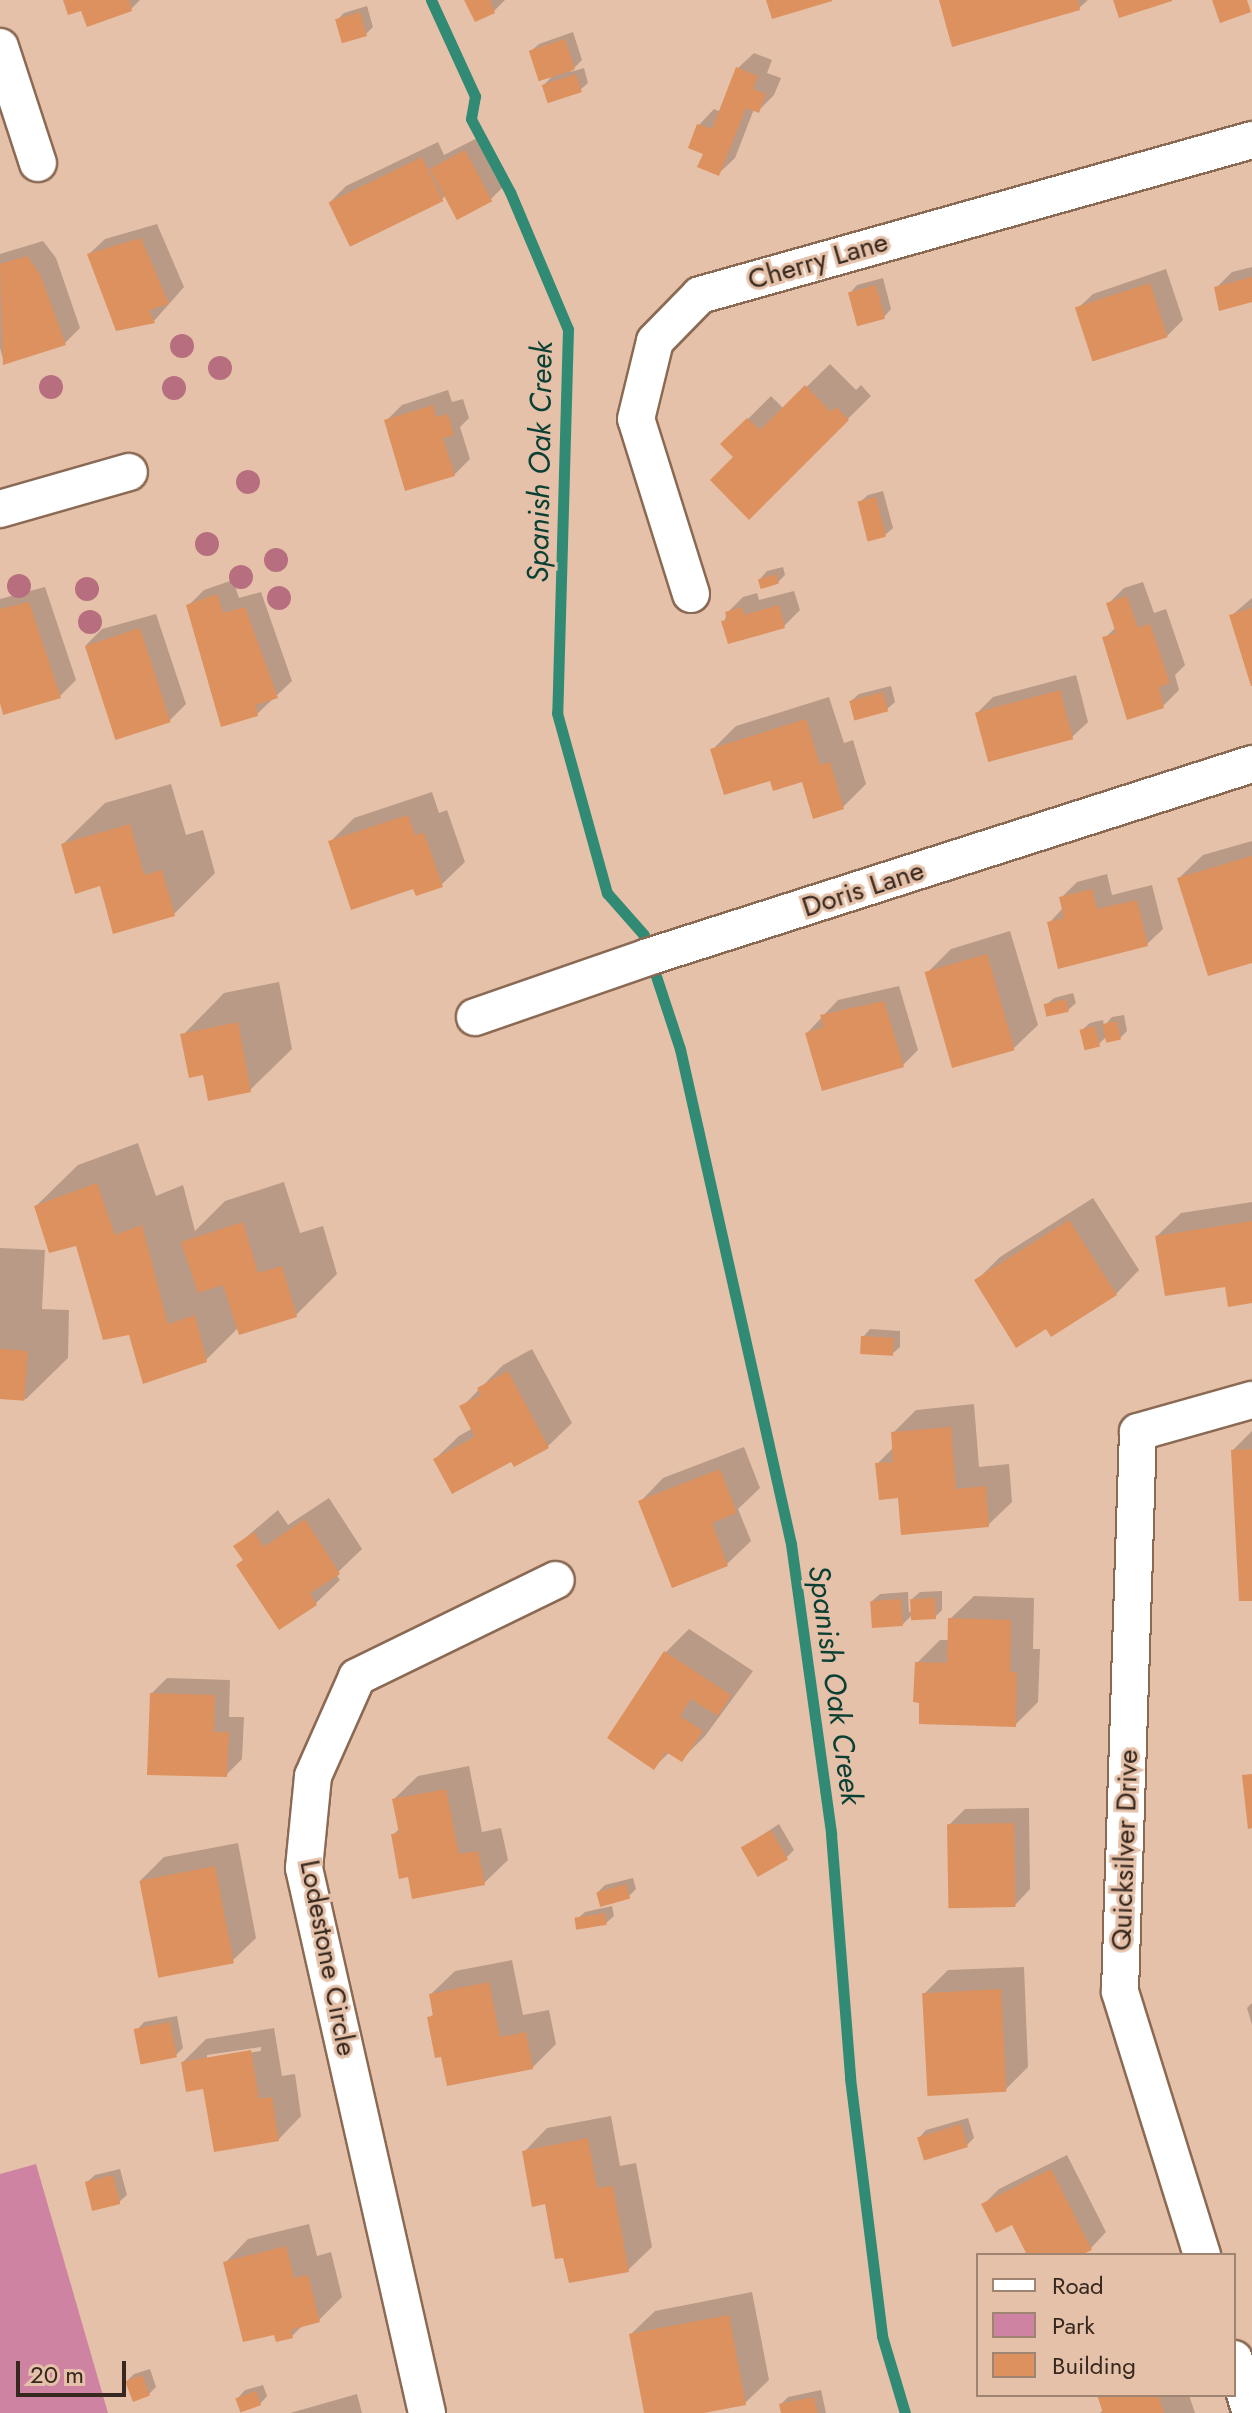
<!DOCTYPE html>
<html>
<head>
<meta charset="utf-8">
<style>
	body { margin:0 }
	#map { position:relative; width:1252px; height:2413px; overflow:hidden; background:#e6c1a9; font-family:Jost,sans-serif }
	div>[style] { position:absolute }
	.green>* { inset:0; background:#cf83a2 }
	.shadow>* { inset:0; background:#0003 }
	.stream>* { height:11px; margin:-5.5px; padding:0 5.5px; transform-origin:5.5px; border-radius:5.5px; background:#318a74 }
	.building>* { inset:0; background:#dd915e; transform-origin:0 0 }
	.roads { filter:drop-shadow(2px 0 #8b6a54) drop-shadow(-2px 0 #8b6a54) drop-shadow(0 2px #8b6a54) drop-shadow(0 -2px #8b6a54) }
	.street>* { height:36px; margin:-18px; padding:0 18px; transform-origin:18px; border-radius:18px; background:#fff }
	.trees>* { width:24px; height:24px; margin:-12px; border-radius:50%; background:#b76f7f }
	span { translate:-50% -50%; white-space:nowrap; text-align:center; line-height:1.15; -webkit-text-stroke:6px #e6c1a9; paint-order:stroke }
	.street-label { font-size:28px; color:#36281f }
	.water-label { font-size:30px; color:#0a3f33; font-style:italic }
	.legend { position:absolute; left:976px; top:2253px; width:260px; height:144px; box-sizing:border-box; background:#e6c1a9; border:2px solid #a08472; margin:0; padding:10px 14px; list-style:none; font-size:24px; color:#36281f }
	.legend li { display:flex; align-items:center; gap:16px; height:40px }
	.legend b { width:40px; border:2px solid #a08472 }
	.scale { position:absolute; left:16px; top:2361px; width:110px; height:36px; box-sizing:border-box; border:4px solid #36281f; border-top:0; padding-left:10px; font-size:24px; line-height:28px; white-space:nowrap; color:#36281f; -webkit-text-stroke:6px #e6c1a9; paint-order:stroke }
</style>
</head>
<body>
<div id="map">
	<div class="green">
		<i style="clip-path:polygon(36px 2164px,108px 2413px,0 2413px,0 2174px)"></i>
	</div>
	<div class="shadow">
		<i style="clip-path:polygon(65px 0,140px 0,131px 9px,88px 24px,83px 9px)"></i>
		<i style="clip-path:polygon(468px 0,505px 0,494px 11px)"></i>
		<i style="clip-path:polygon(941px 0,1088px 0,1079px 8px)"></i>
		<i style="clip-path:polygon(367px 6px,373px 27px,366px 34px,337px 20px,344px 13px)"></i>
		<i style="clip-path:polygon(573px 32px,582px 60px,570px 72px,584px 68px,588px 83px,580px 90px,544px 85px,554px 74px,531px 51px,539px 44px)"></i>
		<i style="clip-path:polygon(754px 53px,772px 60px,767px 73px,781px 78px,774px 95px,759px 110px,754px 109px,735px 158px,719px 173px,705px 153px,699px 125px,714px 109px,721px 112px,738px 68px)"></i>
		<i style="clip-path:polygon(481px 136px,507px 183px,491px 199px,455px 215px,445px 196px,442px 199px,331px 201px,346px 186px,438px 142px,444px 155px)"></i>
		<i style="clip-path:polygon(157px 224px,184px 287px,154px 321px,89px 254px,105px 239px)"></i>
		<i style="clip-path:polygon(43px 241px,56px 258px,80px 328px,65px 343px,4px 362px,0 348px,0 254px)"></i>
		<i style="clip-path:polygon(1252px 267px,1252px 300px,1216px 288px,1232px 272px)"></i>
		<i style="clip-path:polygon(1166px 269px,1183px 320px,1167px 336px,1077px 309px,1093px 294px)"></i>
		<i style="clip-path:polygon(883px 278px,891px 309px,884px 317px,850px 293px,857px 285px)"></i>
		<i style="clip-path:polygon(830px 364px,856px 390px,861px 385px,871px 396px,749px 517px,736px 457px,723px 444px,771px 396px,784px 409px)"></i>
		<i style="clip-path:polygon(448px 390px,452px 402px,463px 399px,469px 418px,460px 427px,470px 459px,454px 475px,386px 421px,402px 405px)"></i>
		<i style="clip-path:polygon(883px 491px,893px 528px,885px 535px,860px 502px,868px 495px)"></i>
		<i style="clip-path:polygon(783px 567px,785px 575px,778px 582px,760px 579px,767px 571px)"></i>
		<i style="clip-path:polygon(233px 580px,239px 598px,261px 592px,292px 681px,257px 714px,188px 606px,204px 590px)"></i>
		<i style="clip-path:polygon(1143px 582px,1154px 613px,1166px 609px,1185px 665px,1175px 675px,1179px 690px,1163px 706px,1105px 638px,1116px 627px,1108px 604px,1124px 588px)"></i>
		<i style="clip-path:polygon(45px 587px,76px 680px,60px 696px,0 695px,0 599px)"></i>
		<i style="clip-path:polygon(794px 591px,800px 610px,784px 626px,724px 622px,727px 613px,743px 597px,757px 593px,759px 600px)"></i>
		<i style="clip-path:polygon(1252px 598px,1252px 680px,1231px 616px)"></i>
		<i style="clip-path:polygon(156px 614px,186px 704px,170px 720px,86px 645px,102px 629px)"></i>
		<i style="clip-path:polygon(1076px 675px,1088px 722px,1072px 737px,977px 713px,993px 697px)"></i>
		<i style="clip-path:polygon(891px 686px,895px 702px,887px 709px,851px 701px,859px 694px)"></i>
		<i style="clip-path:polygon(829px 697px,844px 743px,853px 740px,866px 784px,843px 807px,803px 780px,713px 749px,736px 726px)"></i>
		<i style="clip-path:polygon(171px 784px,186px 835px,203px 830px,215px 873px,174px 914px,101px 884px,63px 844px,105px 803px)"></i>
		<i style="clip-path:polygon(432px 792px,439px 813px,447px 810px,465px 862px,441px 885px,415px 887px,330px 842px,354px 818px)"></i>
		<i style="clip-path:polygon(1252px 841px,1252px 961px,1179px 878px,1203px 855px)"></i>
		<i style="clip-path:polygon(1107px 874px,1112px 895px,1152px 885px,1163px 929px,1147px 944px,1049px 923px,1063px 908px,1061px 898px,1077px 882px)"></i>
		<i style="clip-path:polygon(1010px 931px,1038px 1025px,1014px 1048px,928px 972px,951px 949px)"></i>
		<i style="clip-path:polygon(279px 982px,292px 1049px,250px 1090px,205px 1073px,183px 1035px,224px 993px)"></i>
		<i style="clip-path:polygon(899px 986px,918px 1050px,903px 1065px,807px 1033px,838px 1000px)"></i>
		<i style="clip-path:polygon(1073px 993px,1076px 1003px,1068px 1010px,1046px 1005px,1054px 998px)"></i>
		<i style="clip-path:polygon(1124px 1015px,1127px 1031px,1120px 1038px,1107px 1036px,1099px 1044px,1082px 1030px,1090px 1023px,1103px 1020px,1104px 1026px,1112px 1017px)"></i>
		<i style="clip-path:polygon(138px 1143px,156px 1196px,183px 1185px,195px 1231px,225px 1201px,284px 1182px,300px 1233px,323px 1226px,337px 1274px,296px 1315px,238px 1328px,206px 1360px,130px 1332px,78px 1244px,36px 1206px,78px 1165px)"></i>
		<i style="clip-path:polygon(1093px 1198px,1139px 1270px,1116px 1294px,1047px 1326px,976px 1281px,1000px 1257px)"></i>
		<i style="clip-path:polygon(1252px 1202px,1252px 1301px,1157px 1236px,1181px 1213px)"></i>
		<i style="clip-path:polygon(0 1248px,45px 1250px,42px 1309px,69px 1310px,68px 1358px,26px 1399px,0 1397px)"></i>
		<i style="clip-path:polygon(870px 1329px,900px 1331px,900px 1347px,892px 1354px,863px 1337px)"></i>
		<i style="clip-path:polygon(532px 1349px,572px 1423px,548px 1446px,512px 1459px,435px 1459px,459px 1436px,473px 1428px,462px 1407px,503px 1365px)"></i>
		<i style="clip-path:polygon(974px 1404px,979px 1467px,1009px 1464px,1012px 1502px,988px 1525px,900px 1496px,877px 1464px,894px 1447px,893px 1433px,916px 1410px)"></i>
		<i style="clip-path:polygon(1252px 1431px,1252px 1599px,1233px 1450px)"></i>
		<i style="clip-path:polygon(744px 1447px,760px 1488px,738px 1509px,751px 1541px,727px 1564px,640px 1502px,663px 1478px)"></i>
		<i style="clip-path:polygon(329px 1498px,362px 1549px,336px 1574px,340px 1580px,316px 1603px,279px 1627px,236px 1546px,278px 1510px,288px 1525px)"></i>
		<i style="clip-path:polygon(942px 1591px,942px 1610px,935px 1617px,913px 1614px,902px 1625px,872px 1601px,880px 1594px,908px 1592px,909px 1612px,913px 1611px,912px 1599px,920px 1592px)"></i>
		<i style="clip-path:polygon(974px 1596px,1034px 1598px,1033px 1649px,1040px 1649px,1038px 1702px,1015px 1725px,917px 1663px,940px 1640px,950px 1640px,950px 1619px)"></i>
		<i style="clip-path:polygon(689px 1629px,753px 1671px,705px 1736px,682px 1759px,670px 1752px,654px 1767px,665px 1653px)"></i>
		<i style="clip-path:polygon(167px 1678px,230px 1680px,229px 1717px,244px 1717px,242px 1759px,226px 1775px,152px 1693px)"></i>
		<i style="clip-path:polygon(469px 1766px,482px 1832px,501px 1828px,508px 1860px,484px 1883px,410px 1875px,393px 1835px,400px 1828px,394px 1799px,418px 1776px)"></i>
		<i style="clip-path:polygon(1029px 1808px,1030px 1889px,1015px 1905px,949px 1825px,965px 1809px)"></i>
		<i style="clip-path:polygon(779px 1824px,794px 1850px,786px 1858px,743px 1848px)"></i>
		<i style="clip-path:polygon(238px 1843px,256px 1938px,232px 1961px,141px 1880px,164px 1857px)"></i>
		<i style="clip-path:polygon(633px 1878px,636px 1889px,629px 1896px,598px 1892px,605px 1885px)"></i>
		<i style="clip-path:polygon(612px 1906px,614px 1916px,606px 1923px,577px 1919px,585px 1912px)"></i>
		<i style="clip-path:polygon(512px 1960px,523px 2015px,549px 2010px,556px 2044px,532px 2068px,443px 2054px,429px 2018px,435px 2013px,431px 1994px,455px 1971px)"></i>
		<i style="clip-path:polygon(1024px 1967px,1028px 2067px,1005px 2090px,924px 1994px,948px 1970px)"></i>
		<i style="clip-path:polygon(1252px 2003px,1252px 2025px,1247px 2008px)"></i>
		<i style="clip-path:polygon(177px 2016px,183px 2048px,176px 2055px,137px 2030px,144px 2022px)"></i>
		<i style="clip-path:polygon(evenodd,274px 2028px,282px 2076px,295px 2074px,301px 2116px,278px 2140px,205px 2087px,183px 2062px,206px 2039px,274px 2028px,261px 2047px,261px 2051px,207px 2059px,207px 2055px,261px 2047px)"></i>
		<i style="clip-path:polygon(611px 2116px,620px 2166px,636px 2163px,652px 2247px,628px 2270px,547px 2202px,524px 2152px,547px 2128px)"></i>
		<i style="clip-path:polygon(968px 2118px,974px 2138px,967px 2145px,919px 2138px,926px 2130px)"></i>
		<i style="clip-path:polygon(1067px 2155px,1106px 2232px,1091px 2248px,1076px 2255px,1029px 2255px,1013px 2222px,983px 2205px,999px 2189px)"></i>
		<i style="clip-path:polygon(120px 2169px,127px 2195px,119px 2202px,87px 2182px,95px 2175px)"></i>
		<i style="clip-path:polygon(309px 2224px,317px 2256px,331px 2252px,342px 2297px,319px 2320px,304px 2324px,292px 2336px,275px 2332px,225px 2263px,248px 2239px)"></i>
		<i style="clip-path:polygon(752px 2292px,769px 2380px,745px 2403px,692px 2413px,646px 2413px,631px 2334px,655px 2311px)"></i>
		<i style="clip-path:polygon(150px 2369px,156px 2387px,149px 2394px,127px 2381px,134px 2374px)"></i>
		<i style="clip-path:polygon(263px 2385px,267px 2396px,260px 2404px,238px 2398px,245px 2390px)"></i>
		<i style="clip-path:polygon(821px 2390px,826px 2413px,783px 2413px,781px 2404px,788px 2397px)"></i>
		<i style="clip-path:polygon(357px 2394px,362px 2413px,290px 2413px)"></i>
		<i style="clip-path:polygon(1099px 2395px,1189px 2395px,1195px 2413px,1100px 2413px,1104px 2409px)"></i>
	</div>
	<div class="stream">
		<i style="left:431px;top:0;width:106px;rotate:65.4deg"></i>
		<i style="left:475px;top:96px;width:23px;rotate:100deg"></i>
		<i style="left:471px;top:119px;width:83px;rotate:61.9deg"></i>
		<i style="left:510px;top:192px;width:149px;rotate:67.1deg"></i>
		<i style="left:568px;top:329px;width:384px;rotate:91.6deg"></i>
		<i style="left:557px;top:713px;width:187px;rotate:74.5deg"></i>
		<i style="left:607px;top:893px;width:56px;rotate:48.6deg"></i>
		<i style="left:655px;top:973px;width:80px;rotate:71.8deg"></i>
		<i style="left:680px;top:1049px;width:507px;rotate:77.36deg"></i>
		<i style="left:791px;top:1544px;width:293px;rotate:82.1deg"></i>
		<i style="left:831px;top:1834px;width:245px;rotate:85.5deg"></i>
		<i style="left:850px;top:2078px;width:260px;rotate:82.9deg"></i>
		<i style="left:882px;top:2336px;width:80px;rotate:73.4deg"></i>
	</div>
	<div class="building">
		<i style="clip-path:polygon(63px 0,129px 0,132px 11px,87px 27px,81px 11px,68px 15px)"></i>
		<i style="clip-path:polygon(464px 0,490px 0,495px 13px,475px 22px)"></i>
		<i style="clip-path:polygon(766px 0,832px 0,832px 1px,772px 19px)"></i>
		<i style="clip-path:polygon(939px 0,1078px 0,1080px 10px,952px 47px)"></i>
		<i style="clip-path:polygon(1113px 0,1172px 0,1172px 1px,1119px 18px)"></i>
		<i style="clip-path:polygon(1212px 0,1247px 0,1251px 12px,1220px 23px)"></i>
		<i style="left:360px;top:12px;width:25px;height:26px;rotate:74deg"></i>
		<i style="left:565px;top:39px;width:32px;height:38px;rotate:72deg"></i>
		<i style="clip-path:polygon(736px 67px,758px 76px,753px 89px,766px 94px,759px 113px,746px 108px,719px 176px,697px 167px,703px 154px,688px 148px,697px 124px,712px 129px)"></i>
		<i style="left:576px;top:74px;width:19px;height:36px;rotate:72deg"></i>
		<i style="left:465px;top:150px;width:58px;height:40px;rotate:62deg"></i>
		<i style="left:422px;top:157px;width:49px;height:104px;rotate:64deg"></i>
		<i style="clip-path:polygon(141px 238px,169px 304px,149px 310px,155px 323px,116px 331px,87px 254px)"></i>
		<i style="clip-path:polygon(27px 256px,40px 274px,66px 345px,3px 365px,0 264px)"></i>
		<i style="clip-path:polygon(1252px 277px,1252px 302px,1219px 311px,1214px 287px)"></i>
		<i style="left:1150px;top:283px;width:57px;height:79px;rotate:72deg"></i>
		<i style="left:876px;top:285px;width:35px;height:29px;rotate:75deg"></i>
		<i style="clip-path:polygon(805px 385px,831px 412px,836px 407px,849px 420px,749px 520px,710px 480px,733px 457px,720px 444px,747px 418px,760px 430px)"></i>
		<i style="clip-path:polygon(433px 405px,436px 417px,448px 414px,454px 435px,443px 438px,455px 476px,405px 491px,384px 420px)"></i>
		<i style="left:876px;top:497px;width:41px;height:19px;rotate:76deg"></i>
		<i style="left:776px;top:574px;width:10px;height:19px;rotate:73deg"></i>
		<i style="clip-path:polygon(217px 594px,223px 613px,245px 607px,278px 698px,256px 705px,258px 716px,221px 727px,186px 605px)"></i>
		<i style="clip-path:polygon(1127px 596px,1138px 628px,1150px 624px,1170px 683px,1159px 687px,1164px 708px,1127px 720px,1102px 637px,1116px 633px,1106px 603px)"></i>
		<i style="clip-path:polygon(29px 602px,61px 698px,3px 715px,0 703px,0 609px)"></i>
		<i style="clip-path:polygon(779px 605px,785px 628px,728px 644px,721px 621px,727px 620px,725px 612px,742px 607px,744px 615px)"></i>
		<i style="clip-path:polygon(1252px 608px,1252px 686px,1251px 686px,1229px 615px)"></i>
		<i style="left:140px;top:628px;width:99px;height:58px;rotate:72deg"></i>
		<i style="left:1060px;top:690px;width:51px;height:88px;rotate:75deg"></i>
		<i style="left:883px;top:692px;width:20px;height:35px;rotate:75deg"></i>
		<i style="clip-path:polygon(806px 719px,820px 765px,830px 762px,844px 809px,813px 819px,802px 782px,773px 791px,770px 781px,724px 795px,710px 749px)"></i>
		<i style="clip-path:polygon(408px 815px,415px 835px,424px 833px,443px 887px,416px 896px,413px 889px,351px 910px,328px 841px)"></i>
		<i style="clip-path:polygon(130px 824px,144px 875px,162px 870px,175px 916px,113px 934px,100px 886px,75px 894px,61px 844px)"></i>
		<i style="clip-path:polygon(1252px 856px,1252px 963px,1208px 976px,1177px 878px)"></i>
		<i style="clip-path:polygon(1092px 889px,1097px 909px,1137px 900px,1148px 946px,1058px 969px,1047px 922px,1064px 918px,1059px 897px)"></i>
		<i style="left:987px;top:954px;width:100px;height:65px;rotate:74deg"></i>
		<i style="left:1066px;top:999px;width:13px;height:23px;rotate:77deg"></i>
		<i style="clip-path:polygon(884px 1001px,904px 1067px,822px 1091px,805px 1033px,824px 1027px,820px 1015px)"></i>
		<i style="left:1117px;top:1021px;width:19px;height:15px;rotate:78deg"></i>
		<i style="clip-path:polygon(238px 1022px,251px 1092px,208px 1101px,203px 1075px,189px 1078px,180px 1034px)"></i>
		<i style="left:1095px;top:1026px;width:21px;height:16px;rotate:76deg"></i>
		<i style="clip-path:polygon(97px 1183px,115px 1235px,142px 1225px,168px 1324px,195px 1315px,207px 1362px,143px 1384px,129px 1335px,103px 1340px,76px 1246px,49px 1253px,34px 1206px)"></i>
		<i style="clip-path:polygon(1069px 1220px,1117px 1295px,1051px 1337px,1046px 1329px,1016px 1348px,974px 1280px)"></i>
		<i style="clip-path:polygon(1252px 1221px,1252px 1303px,1228px 1307px,1225px 1287px,1165px 1296px,1155px 1236px)"></i>
		<i style="clip-path:polygon(243px 1222px,258px 1273px,282px 1266px,297px 1317px,239px 1335px,223px 1285px,198px 1293px,181px 1242px)"></i>
		<i style="left:861px;top:1336px;width:33px;height:18px;rotate:3deg"></i>
		<i style="left:0;top:1349px;width:28px;height:50px;rotate:4deg"></i>
		<i style="clip-path:polygon(508px 1371px,549px 1448px,514px 1467px,511px 1462px,452px 1494px,433px 1459px,475px 1437px,459px 1406px,481px 1395px,477px 1388px)"></i>
		<i style="clip-path:polygon(951px 1427px,956px 1489px,986px 1486px,989px 1527px,901px 1535px,898px 1498px,879px 1500px,875px 1463px,893px 1462px,891px 1432px)"></i>
		<i style="clip-path:polygon(1252px 1449px,1252px 1601px,1239px 1601px,1231px 1450px)"></i>
		<i style="clip-path:polygon(720px 1469px,737px 1513px,712px 1523px,728px 1566px,672px 1588px,638px 1501px)"></i>
		<i style="clip-path:polygon(305px 1519px,340px 1574px,310px 1593px,317px 1605px,279px 1630px,236px 1565px,243px 1560px,233px 1546px,254px 1532px,264px 1547px)"></i>
		<i style="left:935px;top:1598px;width:21px;height:25px;rotate:87deg"></i>
		<i style="left:901px;top:1599px;width:27px;height:31px;rotate:86deg"></i>
		<i style="clip-path:polygon(948px 1618px,1011px 1620px,1010px 1672px,1017px 1672px,1016px 1727px,919px 1724px,919px 1703px,913px 1702px,915px 1662px,947px 1663px)"></i>
		<i style="clip-path:polygon(664px 1651px,731px 1695px,718px 1716px,691px 1699px,680px 1716px,703px 1731px,682px 1762px,666px 1752px,654px 1770px,607px 1738px)"></i>
		<i style="clip-path:polygon(150px 1693px,215px 1695px,214px 1732px,229px 1732px,227px 1777px,147px 1775px)"></i>
		<i style="clip-path:polygon(1252px 1774px,1252px 1828px,1248px 1829px,1242px 1775px)"></i>
		<i style="clip-path:polygon(446px 1789px,459px 1854px,478px 1851px,485px 1885px,412px 1899px,408px 1877px,399px 1879px,391px 1834px,399px 1833px,392px 1799px)"></i>
		<i style="left:1014px;top:1823px;width:84px;height:67px;rotate:89deg"></i>
		<i style="left:771px;top:1830px;width:34px;height:35px;rotate:60deg"></i>
		<i style="left:215px;top:1866px;width:99px;height:77px;rotate:79deg"></i>
		<i style="left:626px;top:1884px;width:15px;height:31px;rotate:74deg"></i>
		<i style="left:605px;top:1913px;width:12px;height:31px;rotate:81deg"></i>
		<i style="clip-path:polygon(489px 1982px,500px 2037px,526px 2032px,533px 2069px,447px 2086px,441px 2057px,435px 2058px,427px 2017px,433px 2016px,429px 1994px)"></i>
		<i style="left:1001px;top:1989px;width:103px;height:79px;rotate:87deg"></i>
		<i style="left:170px;top:2022px;width:36px;height:37px;rotate:79deg"></i>
		<i style="clip-path:polygon(251px 2050px,259px 2099px,272px 2097px,279px 2141px,214px 2152px,203px 2089px,186px 2092px,181px 2062px)"></i>
		<i style="left:961px;top:2124px;width:24px;height:46px;rotate:73deg"></i>
		<i style="clip-path:polygon(588px 2138px,597px 2188px,613px 2186px,629px 2272px,569px 2283px,563px 2258px,555px 2259px,545px 2204px,532px 2207px,522px 2151px)"></i>
		<i style="clip-path:polygon(1051px 2169px,1092px 2250px,1081px 2255px,1027px 2255px,1012px 2225px,996px 2233px,981px 2204px)"></i>
		<i style="left:113px;top:2175px;width:30px;height:29px;rotate:76deg"></i>
		<i style="clip-path:polygon(286px 2246px,294px 2278px,308px 2275px,320px 2322px,291px 2330px,293px 2338px,276px 2342px,274px 2335px,243px 2342px,223px 2262px)"></i>
		<i style="clip-path:polygon(729px 2315px,746px 2405px,704px 2413px,644px 2413px,629px 2334px)"></i>
		<i style="left:142px;top:2375px;width:22px;height:18px;rotate:69deg"></i>
		<i style="left:256px;top:2391px;width:15px;height:22px;rotate:70deg"></i>
		<i style="clip-path:polygon(1097px 2395px,1158px 2395px,1164px 2413px,1103px 2413px)"></i>
		<i style="clip-path:polygon(814px 2397px,818px 2413px,781px 2413px,779px 2404px)"></i>
	</div>
	<div class="roads">
		<div class="street">
			<i style="left:0;top:47px;width:122px;rotate:71.9deg"></i>
			<i style="left:0;top:509px;width:134px;rotate:-16deg"></i>
			<i style="left:691px;top:594px;width:183px;rotate:-107.4deg"></i>
			<i style="left:636px;top:419px;width:80px;rotate:-76.3deg"></i>
			<i style="left:655px;top:341px;width:64px;rotate:-45.6deg"></i>
			<i style="left:700px;top:295px;width:573px;rotate:-15.68deg"></i>
			<i style="left:475px;top:1017px;width:183px;rotate:-19.1deg"></i>
			<i style="left:648px;top:957px;width:634px;rotate:-17.72deg"></i>
			<i style="left:1202px;top:2255px;width:276px;rotate:-107.3deg"></i>
			<i style="left:1120px;top:1991px;width:559px;rotate:-88.16deg"></i>
			<i style="left:1138px;top:1432px;width:118px;rotate:-15.7deg"></i>
			<i style="left:1234px;top:2359px;width:57px;rotate:72.5deg"></i>
			<i style="left:427px;top:2413px;width:559px;rotate:-102.72deg"></i>
			<i style="left:304px;top:1868px;width:92px;rotate:-84.4deg"></i>
			<i style="left:313px;top:1776px;width:108px;rotate:-66deg"></i>
			<i style="left:357px;top:1677px;width:221px;rotate:-26deg"></i>
		</div>
	</div>
	<div class="trees">
		<i style="left:182px;top:346px"></i>
		<i style="left:220px;top:368px"></i>
		<i style="left:51px;top:387px"></i>
		<i style="left:174px;top:388px"></i>
		<i style="left:248px;top:482px"></i>
		<i style="left:207px;top:544px"></i>
		<i style="left:276px;top:560px"></i>
		<i style="left:241px;top:577px"></i>
		<i style="left:19px;top:586px"></i>
		<i style="left:87px;top:589px"></i>
		<i style="left:279px;top:598px"></i>
		<i style="left:90px;top:622px"></i>
	</div>
	<div class="street-label">
		<span style="left:818px;top:261px;rotate:-16deg">Cherry Lane</span>
		<span style="left:863px;top:889px;rotate:-18deg">Doris Lane</span>
		<span style="left:1125px;top:1850px;rotate:-88deg">Quicksilver Drive</span>
		<span style="left:328px;top:1958px;rotate:79deg">Lodestone Circle</span>
	</div>
	<div class="water-label">
		<span style="left:540px;top:462px;rotate:-89deg">Spanish Oak Creek</span>
		<span style="left:835px;top:1685px;rotate:82deg">Spanish Oak Creek</span>
	</div>
	<ul class="legend">
	<li><b style="height:10px;background:#fff"></b>Road</li>
	<li><b style="height:22px;background:#cf83a2"></b>Park</li>
	<li><b style="height:22px;background:#dd915e"></b>Building</li>
	</ul>
	<div class="scale">20 m</div>
</div>
</body>
</html>
